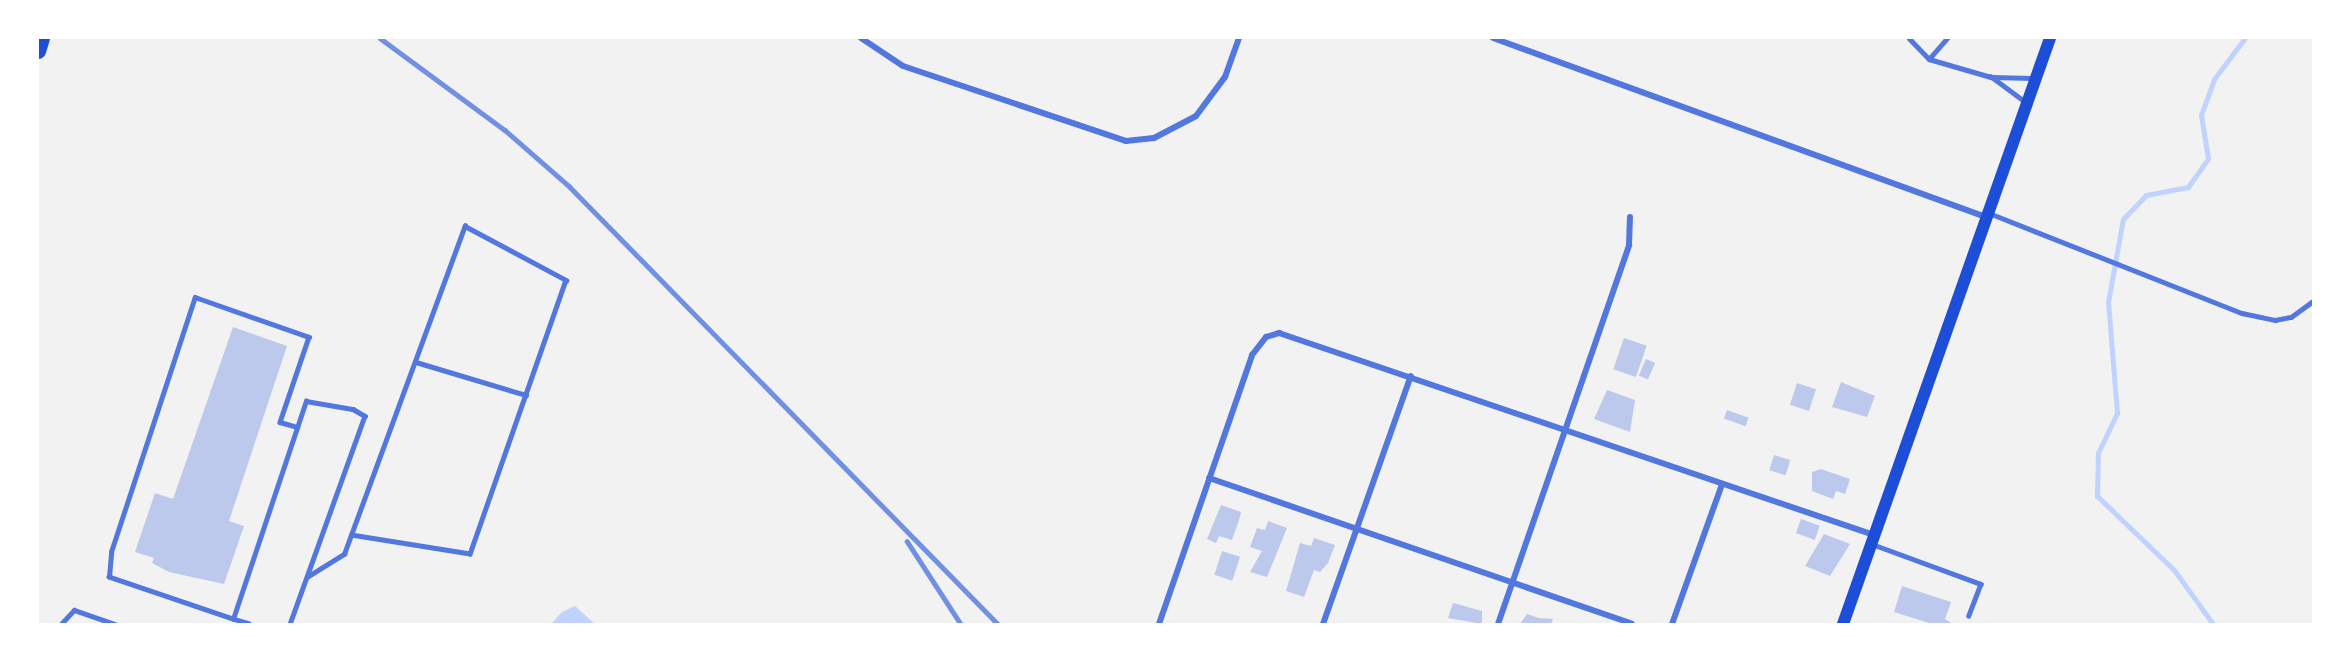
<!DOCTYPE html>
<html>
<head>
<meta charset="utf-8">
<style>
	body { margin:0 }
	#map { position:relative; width:2351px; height:662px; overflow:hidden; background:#f2f2f2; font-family:"PT Sans Narrow",sans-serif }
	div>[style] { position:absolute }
	.water>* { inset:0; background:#bfd3fe }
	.stream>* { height:5px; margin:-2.5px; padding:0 2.5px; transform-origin:2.5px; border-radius:2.5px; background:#bfd3fe }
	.building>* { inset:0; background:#bdc9ec; transform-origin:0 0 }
	.service>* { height:4.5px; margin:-2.25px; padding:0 2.25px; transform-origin:2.25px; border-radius:2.25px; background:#5277de }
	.minor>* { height:6px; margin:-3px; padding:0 3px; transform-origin:3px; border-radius:3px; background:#5277de }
	.secondary>* { height:12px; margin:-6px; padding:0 6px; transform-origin:6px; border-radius:6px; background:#1d4ed8 }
	.primary>* { height:15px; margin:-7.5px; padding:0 7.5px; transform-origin:7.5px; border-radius:7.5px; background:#1d4ed8 }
	.rail>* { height:4.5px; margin:-2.25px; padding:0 2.25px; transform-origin:2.25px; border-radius:2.25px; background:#7290e2 }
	span { translate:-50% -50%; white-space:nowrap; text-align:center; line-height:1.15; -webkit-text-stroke:6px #fff; paint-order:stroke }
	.frame { position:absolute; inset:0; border:39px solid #fff; pointer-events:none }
</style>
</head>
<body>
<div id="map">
	<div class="water">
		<i style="clip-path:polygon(575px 606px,595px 624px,551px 624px,562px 612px)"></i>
	</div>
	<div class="stream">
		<i style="left:2213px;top:624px;width:67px;rotate:-125.8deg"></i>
		<i style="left:2174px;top:570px;width:107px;rotate:-136.1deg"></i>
		<i style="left:2097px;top:496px;width:43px;rotate:-88.7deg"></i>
		<i style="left:2098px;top:453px;width:44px;rotate:-64.6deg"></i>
		<i style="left:2117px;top:413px;width:111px;rotate:-94.6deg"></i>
		<i style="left:2108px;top:302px;width:84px;rotate:-79.8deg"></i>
		<i style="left:2123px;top:219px;width:33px;rotate:-46deg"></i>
		<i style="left:2146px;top:195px;width:43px;rotate:-10.8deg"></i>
		<i style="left:2188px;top:187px;width:35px;rotate:-55deg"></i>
		<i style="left:2208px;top:158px;width:44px;rotate:-99.2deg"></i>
		<i style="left:2201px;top:115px;width:38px;rotate:-70deg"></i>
		<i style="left:2214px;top:79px;width:51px;rotate:-52.9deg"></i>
	</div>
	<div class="building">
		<i style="clip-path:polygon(233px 327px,287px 346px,229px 521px,244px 526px,224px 584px,169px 572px,152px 563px,154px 558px,135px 552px,155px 493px,173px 499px)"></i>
		<i style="left:1624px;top:338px;width:24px;height:33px;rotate:19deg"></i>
		<i style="left:1646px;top:359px;width:10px;height:18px;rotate:24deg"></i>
		<i style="clip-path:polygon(1841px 382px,1875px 396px,1867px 417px,1832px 407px)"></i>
		<i style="left:1797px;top:383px;width:20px;height:23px;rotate:18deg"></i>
		<i style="clip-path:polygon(1607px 390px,1635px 400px,1630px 432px,1594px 419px)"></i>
		<i style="left:1727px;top:410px;width:23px;height:9px;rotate:20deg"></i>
		<i style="left:1774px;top:455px;width:17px;height:16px;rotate:17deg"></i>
		<i style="clip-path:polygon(1821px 469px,1850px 479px,1845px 494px,1836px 491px,1833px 499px,1812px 491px,1812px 472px)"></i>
		<i style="clip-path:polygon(1221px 505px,1241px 512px,1240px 517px,1232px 540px,1219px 536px,1216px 543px,1207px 539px)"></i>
		<i style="left:1801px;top:519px;width:20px;height:15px;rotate:20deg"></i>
		<i style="clip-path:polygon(1268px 521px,1287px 528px,1267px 577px,1250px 572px,1262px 551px,1250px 547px,1257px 528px,1265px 530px)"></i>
		<i style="clip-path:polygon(1824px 534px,1850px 544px,1830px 576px,1805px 566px)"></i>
		<i style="clip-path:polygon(1314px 538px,1335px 545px,1328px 563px,1320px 572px,1314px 570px,1304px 597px,1286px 591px,1300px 543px,1311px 546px)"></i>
		<i style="left:1222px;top:551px;width:19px;height:25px;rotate:18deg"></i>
		<i style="clip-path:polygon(1902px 586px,1951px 602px,1945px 619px,1953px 624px,1932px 624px,1894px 612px)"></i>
		<i style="clip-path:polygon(1453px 603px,1482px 611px,1482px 624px,1448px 618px)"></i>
		<i style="clip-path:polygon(1527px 614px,1539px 618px,1553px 619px,1551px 624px,1520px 624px)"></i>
	</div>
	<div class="service">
		<i style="left:1909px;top:38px;width:29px;rotate:46deg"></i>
		<i style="left:1929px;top:59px;width:65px;rotate:16.2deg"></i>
		<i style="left:1929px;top:59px;width:28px;rotate:-49deg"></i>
		<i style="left:2026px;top:103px;width:44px;rotate:-143.4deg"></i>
		<i style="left:1991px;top:77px;width:44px;rotate:1.3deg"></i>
		<i style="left:1989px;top:213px;width:272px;rotate:21.6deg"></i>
		<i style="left:2242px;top:313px;width:34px;rotate:12deg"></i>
		<i style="left:2275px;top:320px;width:16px;rotate:-11deg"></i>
		<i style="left:2291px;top:317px;width:29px;rotate:-36deg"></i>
		<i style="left:416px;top:362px;width:115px;rotate:16.7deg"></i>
		<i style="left:1872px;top:544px;width:116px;rotate:20.2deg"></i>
		<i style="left:1981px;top:584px;width:34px;rotate:111deg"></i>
		<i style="left:307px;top:577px;width:44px;rotate:-31.9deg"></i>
		<i style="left:344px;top:554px;width:350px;rotate:-69.8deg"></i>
		<i style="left:465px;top:226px;width:115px;rotate:28.1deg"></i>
		<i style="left:566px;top:280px;width:290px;rotate:109.3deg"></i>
		<i style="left:470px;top:554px;width:120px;rotate:-170.9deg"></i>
		<i style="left:233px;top:619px;width:131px;rotate:-161.3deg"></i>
		<i style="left:109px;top:577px;width:25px;rotate:-85deg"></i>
		<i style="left:111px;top:552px;width:268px;rotate:-71.8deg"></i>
		<i style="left:195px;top:297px;width:121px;rotate:19.3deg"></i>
		<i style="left:309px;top:337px;width:90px;rotate:108.8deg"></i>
		<i style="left:280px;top:422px;width:18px;rotate:16deg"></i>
		<i style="left:61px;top:624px;width:19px;rotate:-47deg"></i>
		<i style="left:74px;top:610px;width:43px;rotate:18.9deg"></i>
		<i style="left:249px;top:624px;width:17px;rotate:-163deg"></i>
		<i style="left:233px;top:619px;width:230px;rotate:-71.5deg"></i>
		<i style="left:306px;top:401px;width:48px;rotate:9.7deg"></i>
		<i style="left:353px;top:409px;width:14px;rotate:30deg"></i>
		<i style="left:365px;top:416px;width:221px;rotate:109.8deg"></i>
	</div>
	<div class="minor">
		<i style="left:861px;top:38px;width:50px;rotate:33.7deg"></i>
		<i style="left:903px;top:66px;width:235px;rotate:18.6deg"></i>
		<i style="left:1126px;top:141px;width:28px;rotate:-6deg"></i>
		<i style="left:1154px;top:138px;width:47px;rotate:-27.6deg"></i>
		<i style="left:1196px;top:116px;width:49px;rotate:-53.4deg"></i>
		<i style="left:1225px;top:77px;width:41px;rotate:-70.3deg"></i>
		<i style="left:1493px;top:38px;width:524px;rotate:19.96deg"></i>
		<i style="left:1209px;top:478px;width:447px;rotate:19deg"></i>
		<i style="left:1159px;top:624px;width:285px;rotate:-70.9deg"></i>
		<i style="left:1252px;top:355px;width:23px;rotate:-52deg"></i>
		<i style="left:1266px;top:337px;width:14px;rotate:-17deg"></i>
		<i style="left:1279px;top:333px;width:628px;rotate:18.75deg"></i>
		<i style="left:1323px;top:624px;width:263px;rotate:-70.5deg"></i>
		<i style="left:1498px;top:624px;width:401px;rotate:-70.9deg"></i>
		<i style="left:1629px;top:245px;width:28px;rotate:-88deg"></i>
		<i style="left:1672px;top:624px;width:149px;rotate:-70.3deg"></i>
	</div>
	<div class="secondary">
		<i style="left:1843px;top:624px;width:621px;rotate:-70.54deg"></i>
	</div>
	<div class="primary">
		<i style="left:38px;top:51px;width:14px;rotate:-73deg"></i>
	</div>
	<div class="rail">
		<i style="left:380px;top:38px;width:155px;rotate:36.4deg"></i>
		<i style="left:505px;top:130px;width:86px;rotate:41.2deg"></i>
		<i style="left:570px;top:187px;width:612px;rotate:45.6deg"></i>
		<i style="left:907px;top:541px;width:99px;rotate:57deg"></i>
	</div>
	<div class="frame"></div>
</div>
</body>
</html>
